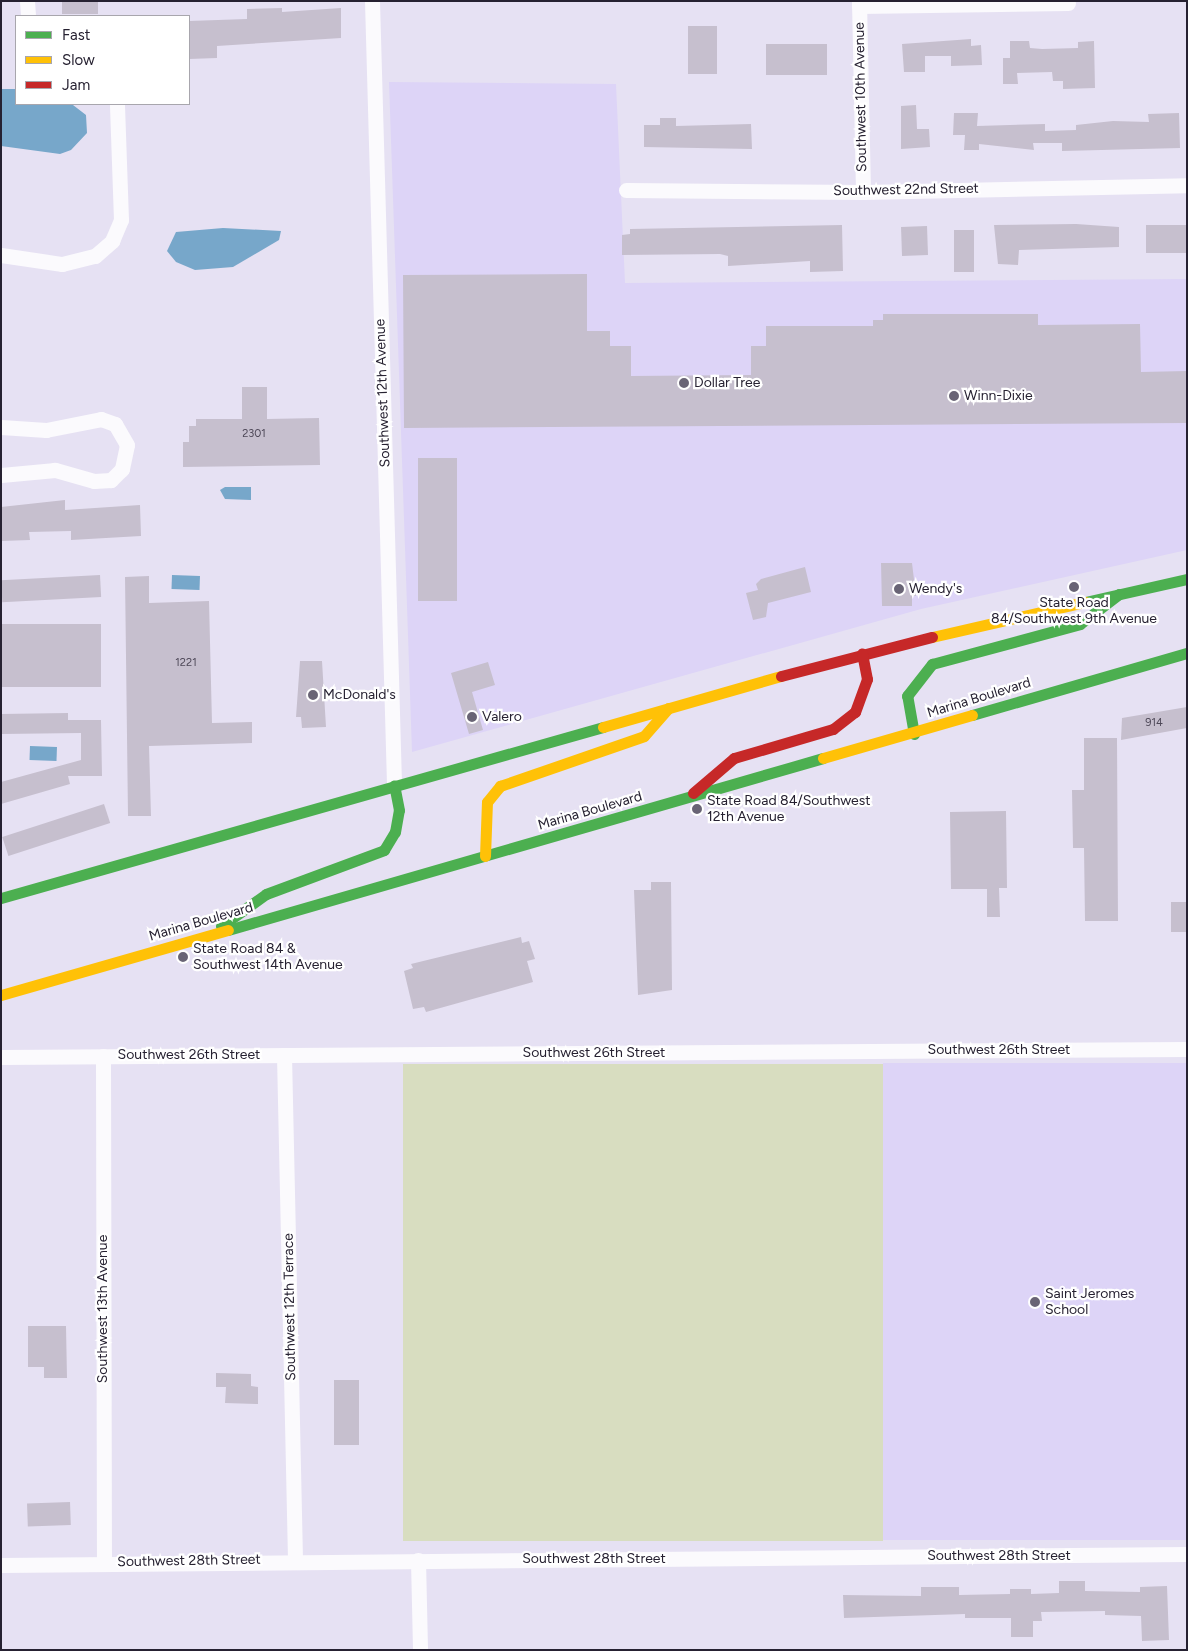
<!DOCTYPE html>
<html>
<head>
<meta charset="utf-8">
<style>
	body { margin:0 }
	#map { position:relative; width:1188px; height:1651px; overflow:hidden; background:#e6e1f3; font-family:Figtree,sans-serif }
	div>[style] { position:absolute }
	.built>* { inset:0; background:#ddd4f7; transform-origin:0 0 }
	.green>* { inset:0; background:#d8ddc0; transform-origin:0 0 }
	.water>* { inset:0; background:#77a7ca; transform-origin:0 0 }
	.building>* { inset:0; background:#c6bfce; transform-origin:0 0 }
	.street>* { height:15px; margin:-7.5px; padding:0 7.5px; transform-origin:7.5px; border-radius:7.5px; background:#fbfafd }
	.fast>* { height:11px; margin:-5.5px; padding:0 5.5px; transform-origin:5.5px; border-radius:5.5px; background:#4caf50 }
	.slow>* { height:11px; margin:-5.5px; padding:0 5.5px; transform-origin:5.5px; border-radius:5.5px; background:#ffc107 }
	.jam>* { height:11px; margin:-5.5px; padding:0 5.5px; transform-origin:5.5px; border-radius:5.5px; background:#c62828 }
	.dots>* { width:14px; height:14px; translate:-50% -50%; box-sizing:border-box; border:2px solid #fff; border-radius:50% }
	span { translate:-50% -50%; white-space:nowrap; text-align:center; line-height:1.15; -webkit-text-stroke:4.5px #fff; paint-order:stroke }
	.number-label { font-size:11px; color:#4e4858 }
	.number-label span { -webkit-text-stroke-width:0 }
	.street-label { font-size:14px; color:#262131 }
	.poi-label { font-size:14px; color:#262131 }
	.left { translate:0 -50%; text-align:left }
	.frame { position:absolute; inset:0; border:2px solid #262131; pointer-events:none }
	.legend { position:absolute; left:15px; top:15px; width:175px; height:90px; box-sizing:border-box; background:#fff; border:1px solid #a8a6ad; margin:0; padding:6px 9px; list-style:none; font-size:15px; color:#262131 }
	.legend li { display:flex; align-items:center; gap:10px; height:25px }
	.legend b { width:25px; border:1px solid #a8a6ad }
</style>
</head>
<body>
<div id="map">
	<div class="built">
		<i style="clip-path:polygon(389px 82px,616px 84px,625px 283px,1187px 279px,1187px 550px,921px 609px,412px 752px)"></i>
		<i style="left:1187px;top:1063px;width:477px;height:304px;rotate:90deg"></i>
	</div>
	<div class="green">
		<i style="left:883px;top:1064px;width:477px;height:480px;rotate:90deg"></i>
	</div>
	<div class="water">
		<i style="clip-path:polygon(1px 89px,16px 89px,16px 104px,73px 105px,86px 115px,87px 133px,71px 150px,60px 154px,1px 146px)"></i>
		<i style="clip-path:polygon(223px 228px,281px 231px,279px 240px,233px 267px,195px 270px,176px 262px,167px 251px,176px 232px)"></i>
		<i style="clip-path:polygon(225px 487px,251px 487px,251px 500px,225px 499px,220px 490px)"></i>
		<i style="left:172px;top:575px;width:28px;height:14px;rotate:2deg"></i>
		<i style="left:30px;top:746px;width:27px;height:14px;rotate:2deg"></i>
	</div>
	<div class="building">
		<i style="left:62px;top:1px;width:36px;height:13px"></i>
		<i style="clip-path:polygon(282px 8px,282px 12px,341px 8px,341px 38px,217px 46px,217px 58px,189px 59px,189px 21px,247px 19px,247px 9px)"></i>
		<i style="left:688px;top:26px;width:29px;height:48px"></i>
		<i style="clip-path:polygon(971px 39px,971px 46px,981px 45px,982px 65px,951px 66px,951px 56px,925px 56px,925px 72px,904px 72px,902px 44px)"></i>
		<i style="clip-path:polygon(1010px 41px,1029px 41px,1030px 48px,1042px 49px,1078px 48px,1078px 42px,1094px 41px,1095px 88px,1063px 89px,1063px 81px,1053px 81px,1052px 72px,1017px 73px,1018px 84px,1003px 84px,1003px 58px,1010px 58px)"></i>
		<i style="left:766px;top:44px;width:61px;height:31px"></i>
		<i style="clip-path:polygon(916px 105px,917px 129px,929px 129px,930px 147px,901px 149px,901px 106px)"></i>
		<i style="clip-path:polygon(954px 113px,978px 113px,977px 126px,1045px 124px,1045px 131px,1076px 130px,1076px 125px,1113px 121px,1149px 122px,1148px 114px,1179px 113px,1180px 148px,1062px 151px,1062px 143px,1033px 143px,1034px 150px,979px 144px,979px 150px,964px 150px,965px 135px,953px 135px)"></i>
		<i style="clip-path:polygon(660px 118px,676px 118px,676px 126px,751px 124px,752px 149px,644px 147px,644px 125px,660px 125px)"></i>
		<i style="clip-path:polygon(1076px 224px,1119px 227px,1119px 247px,1019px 250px,1018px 265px,998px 264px,994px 225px)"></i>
		<i style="clip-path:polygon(842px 225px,843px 271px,810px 272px,810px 261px,728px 266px,728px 256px,720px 254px,622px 255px,622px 235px,630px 234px,630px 229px)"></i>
		<i style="left:1187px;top:225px;width:28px;height:41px;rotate:90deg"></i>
		<i style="left:927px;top:226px;width:29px;height:26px;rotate:88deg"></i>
		<i style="left:954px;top:230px;width:20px;height:42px"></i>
		<i style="clip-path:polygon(587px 274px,587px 331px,610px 331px,610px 346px,631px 346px,631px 376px,751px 375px,751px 346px,766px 346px,766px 326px,873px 326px,873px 320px,883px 320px,883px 314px,1038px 314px,1038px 325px,1140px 324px,1141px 372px,1187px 371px,1187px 423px,404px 428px,403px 275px)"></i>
		<i style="clip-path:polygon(242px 387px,267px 387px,267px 419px,319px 418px,320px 465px,183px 467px,183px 442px,189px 442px,189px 426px,196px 426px,196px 419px,242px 419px)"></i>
		<i style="left:457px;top:458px;width:143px;height:39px;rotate:90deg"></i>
		<i style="clip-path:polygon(65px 500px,65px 510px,140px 505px,141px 536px,71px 540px,71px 531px,29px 532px,30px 540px,1px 541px,1px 507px)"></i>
		<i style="clip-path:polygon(881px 563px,912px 563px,916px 596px,912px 596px,912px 606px,882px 606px)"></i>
		<i style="clip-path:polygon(805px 567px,811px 592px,768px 603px,766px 617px,753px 620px,746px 593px,758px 590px,756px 584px,761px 579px)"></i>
		<i style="left:100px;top:575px;width:22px;height:99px;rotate:87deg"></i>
		<i style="clip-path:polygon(149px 576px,149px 603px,209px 601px,212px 723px,252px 722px,252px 743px,149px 746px,151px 816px,128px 816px,125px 577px)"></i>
		<i style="left:1px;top:624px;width:100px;height:63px"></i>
		<i style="clip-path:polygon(300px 661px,322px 661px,326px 727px,302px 728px,301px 717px,296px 717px)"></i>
		<i style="clip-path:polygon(488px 662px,495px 685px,472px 692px,483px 730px,469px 734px,451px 673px)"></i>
		<i style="clip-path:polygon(1187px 707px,1187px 728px,1121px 740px,1122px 718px)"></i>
		<i style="clip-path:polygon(68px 713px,68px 720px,101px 720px,102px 776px,68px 776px,70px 784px,1px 804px,1px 782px,81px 760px,81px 733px,1px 734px,1px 714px)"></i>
		<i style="clip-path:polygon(1084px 738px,1117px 738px,1118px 921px,1085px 921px,1084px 848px,1073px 848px,1072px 790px,1084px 790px)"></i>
		<i style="left:104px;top:804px;width:20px;height:107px;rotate:72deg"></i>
		<i style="clip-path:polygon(1006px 811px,1007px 888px,999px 888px,1000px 917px,987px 917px,987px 889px,951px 889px,950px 812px)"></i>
		<i style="clip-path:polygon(651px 882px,671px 882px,672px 990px,638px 995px,634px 890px,651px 890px)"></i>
		<i style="left:1187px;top:902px;width:30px;height:16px;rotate:90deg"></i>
		<i style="clip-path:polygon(521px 937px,522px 943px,529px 941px,535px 959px,527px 961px,533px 982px,426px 1012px,424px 1007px,413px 1009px,404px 971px,413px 968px,411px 964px)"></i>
		<i style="clip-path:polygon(28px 1326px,66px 1326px,67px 1378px,44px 1378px,44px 1367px,28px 1367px)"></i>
		<i style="clip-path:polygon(216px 1373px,251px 1374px,251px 1386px,258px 1387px,258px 1404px,225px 1403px,226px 1387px,216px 1387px)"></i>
		<i style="left:334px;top:1380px;width:25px;height:65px"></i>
		<i style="left:70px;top:1502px;width:23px;height:43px;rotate:88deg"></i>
		<i style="clip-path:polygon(1059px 1581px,1085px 1581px,1085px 1591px,1140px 1592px,1140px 1587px,1167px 1586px,1169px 1640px,1142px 1641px,1141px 1616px,1105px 1615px,1105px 1611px,1041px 1612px,1042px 1621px,1033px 1621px,1033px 1637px,1011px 1637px,1011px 1618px,965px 1618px,965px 1614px,844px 1618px,843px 1595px,921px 1596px,921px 1587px,959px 1587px,959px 1595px,1010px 1594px,1010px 1589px,1031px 1589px,1031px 1594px,1059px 1593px)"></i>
	</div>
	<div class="street">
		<i style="left:27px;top:1px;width:15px;rotate:86deg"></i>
		<i style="left:372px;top:1px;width:784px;rotate:88.39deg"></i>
		<i style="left:859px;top:1px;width:191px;rotate:88.8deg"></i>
		<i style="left:859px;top:6px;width:209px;rotate:-0.8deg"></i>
		<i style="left:626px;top:190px;width:237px;rotate:0.5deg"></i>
		<i style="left:863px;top:192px;width:324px;rotate:-1.2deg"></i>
		<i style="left:1px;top:255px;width:62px;rotate:8.4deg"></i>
		<i style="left:62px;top:264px;width:34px;rotate:-14deg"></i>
		<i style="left:95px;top:256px;width:23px;rotate:-41deg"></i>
		<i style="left:112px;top:241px;width:23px;rotate:-67deg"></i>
		<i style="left:121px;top:220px;width:116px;rotate:-92deg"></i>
		<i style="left:1px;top:427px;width:45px;rotate:3.8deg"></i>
		<i style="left:46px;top:430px;width:56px;rotate:-11.3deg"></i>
		<i style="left:101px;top:419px;width:15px;rotate:20deg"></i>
		<i style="left:115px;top:424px;width:24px;rotate:60deg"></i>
		<i style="left:127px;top:445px;width:25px;rotate:102deg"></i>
		<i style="left:122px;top:469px;width:16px;rotate:135deg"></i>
		<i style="left:111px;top:480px;width:17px;rotate:177deg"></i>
		<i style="left:94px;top:481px;width:41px;rotate:-164.2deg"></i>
		<i style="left:55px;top:470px;width:54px;rotate:174.7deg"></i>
		<i style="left:284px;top:1055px;width:505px;rotate:88.75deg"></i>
		<i style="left:103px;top:1056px;width:506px;rotate:89.89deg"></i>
		<i style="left:1px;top:1057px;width:1186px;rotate:-0.39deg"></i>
		<i style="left:418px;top:1560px;width:90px;rotate:88.7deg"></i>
		<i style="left:1px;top:1565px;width:1186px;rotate:-0.53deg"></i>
	</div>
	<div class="fast">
		<i style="left:1085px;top:602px;width:105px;rotate:-12.7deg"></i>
		<i style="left:972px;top:715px;width:224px;rotate:-16.1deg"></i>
		<i style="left:914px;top:734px;width:39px;rotate:-100deg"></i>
		<i style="left:907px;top:696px;width:41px;rotate:-52deg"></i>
		<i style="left:932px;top:664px;width:153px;rotate:-15.1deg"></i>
		<i style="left:1080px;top:624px;width:49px;rotate:-37.6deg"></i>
		<i style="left:1px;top:898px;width:626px;rotate:-15.86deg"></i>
		<i style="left:221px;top:926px;width:55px;rotate:-35.4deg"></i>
		<i style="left:266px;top:894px;width:126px;rotate:-20.4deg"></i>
		<i style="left:384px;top:850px;width:21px;rotate:-59deg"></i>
		<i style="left:395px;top:832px;width:22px;rotate:-80deg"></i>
		<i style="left:399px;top:810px;width:25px;rotate:-101deg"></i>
		<i style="left:228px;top:930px;width:619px;rotate:-16.12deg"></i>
	</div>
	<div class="slow">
		<i style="left:932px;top:637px;width:157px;rotate:-12.9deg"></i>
		<i style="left:603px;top:727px;width:185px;rotate:-16deg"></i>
		<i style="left:823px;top:758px;width:155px;rotate:-16.1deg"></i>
		<i style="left:485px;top:856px;width:54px;rotate:-87.9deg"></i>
		<i style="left:487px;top:802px;width:21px;rotate:-51deg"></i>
		<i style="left:500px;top:786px;width:152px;rotate:-19.1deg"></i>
		<i style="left:644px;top:736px;width:37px;rotate:-49deg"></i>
		<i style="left:1px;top:995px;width:236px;rotate:-16deg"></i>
	</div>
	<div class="jam">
		<i style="left:781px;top:676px;width:156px;rotate:-14.5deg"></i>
		<i style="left:693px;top:793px;width:54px;rotate:-40.5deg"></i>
		<i style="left:734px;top:758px;width:103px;rotate:-16.3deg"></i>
		<i style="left:833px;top:729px;width:28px;rotate:-38deg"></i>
		<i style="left:855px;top:712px;width:35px;rotate:-70deg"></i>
		<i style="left:867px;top:679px;width:26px;rotate:-101deg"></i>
	</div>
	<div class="dots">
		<i style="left:684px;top:383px;background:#696475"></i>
		<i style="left:954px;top:396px;background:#696475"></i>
		<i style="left:1074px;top:587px;background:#696475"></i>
		<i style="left:899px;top:589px;background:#696475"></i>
		<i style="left:313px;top:695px;background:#696475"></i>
		<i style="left:472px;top:717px;background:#696475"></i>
		<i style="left:697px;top:809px;background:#696475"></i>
		<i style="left:183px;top:957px;background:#696475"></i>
		<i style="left:1035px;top:1302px;background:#696475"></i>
	</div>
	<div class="number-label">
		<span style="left:254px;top:434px">2301</span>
		<span style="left:186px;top:663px">1221</span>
		<span style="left:1154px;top:723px">914</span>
	</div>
	<div class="street-label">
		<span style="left:861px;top:97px;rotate:-91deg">Southwest 10th Avenue</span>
		<span style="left:906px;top:190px;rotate:-1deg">Southwest 22nd Street</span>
		<span style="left:383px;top:393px;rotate:-92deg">Southwest 12th Avenue</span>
		<span style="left:979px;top:698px;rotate:-17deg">Marina Boulevard</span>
		<span style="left:590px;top:811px;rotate:-16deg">Marina Boulevard</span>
		<span style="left:201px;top:922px;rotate:-16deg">Marina Boulevard</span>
		<span style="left:999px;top:1050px">Southwest 26th Street</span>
		<span style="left:594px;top:1053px">Southwest 26th Street</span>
		<span style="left:189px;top:1055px">Southwest 26th Street</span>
		<span style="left:290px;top:1307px;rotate:-91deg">Southwest 12th Terrace</span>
		<span style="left:103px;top:1309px;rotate:-90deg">Southwest 13th Avenue</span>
		<span style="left:999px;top:1556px">Southwest 28th Street</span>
		<span style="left:594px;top:1559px">Southwest 28th Street</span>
		<span style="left:189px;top:1561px;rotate:-1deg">Southwest 28th Street</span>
	</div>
	<div class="poi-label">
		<span class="left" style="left:694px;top:383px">Dollar Tree</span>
		<span class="left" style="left:964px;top:396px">Winn-Dixie</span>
		<span class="left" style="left:909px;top:589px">Wendy's</span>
		<span style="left:1074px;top:611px">State Road<br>84/Southwest 9th Avenue</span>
		<span class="left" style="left:323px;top:695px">McDonald's</span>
		<span class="left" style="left:482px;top:717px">Valero</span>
		<span class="left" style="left:707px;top:809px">State Road 84/Southwest<br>12th Avenue</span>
		<span class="left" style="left:193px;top:957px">State Road 84 &amp;<br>Southwest 14th Avenue</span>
		<span class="left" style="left:1045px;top:1302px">Saint Jeromes<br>School</span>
	</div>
	<div class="frame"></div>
	<ul class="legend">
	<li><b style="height:6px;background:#4caf50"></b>Fast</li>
	<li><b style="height:6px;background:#ffc107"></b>Slow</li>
	<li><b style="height:6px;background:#c62828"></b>Jam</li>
	</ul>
</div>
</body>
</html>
